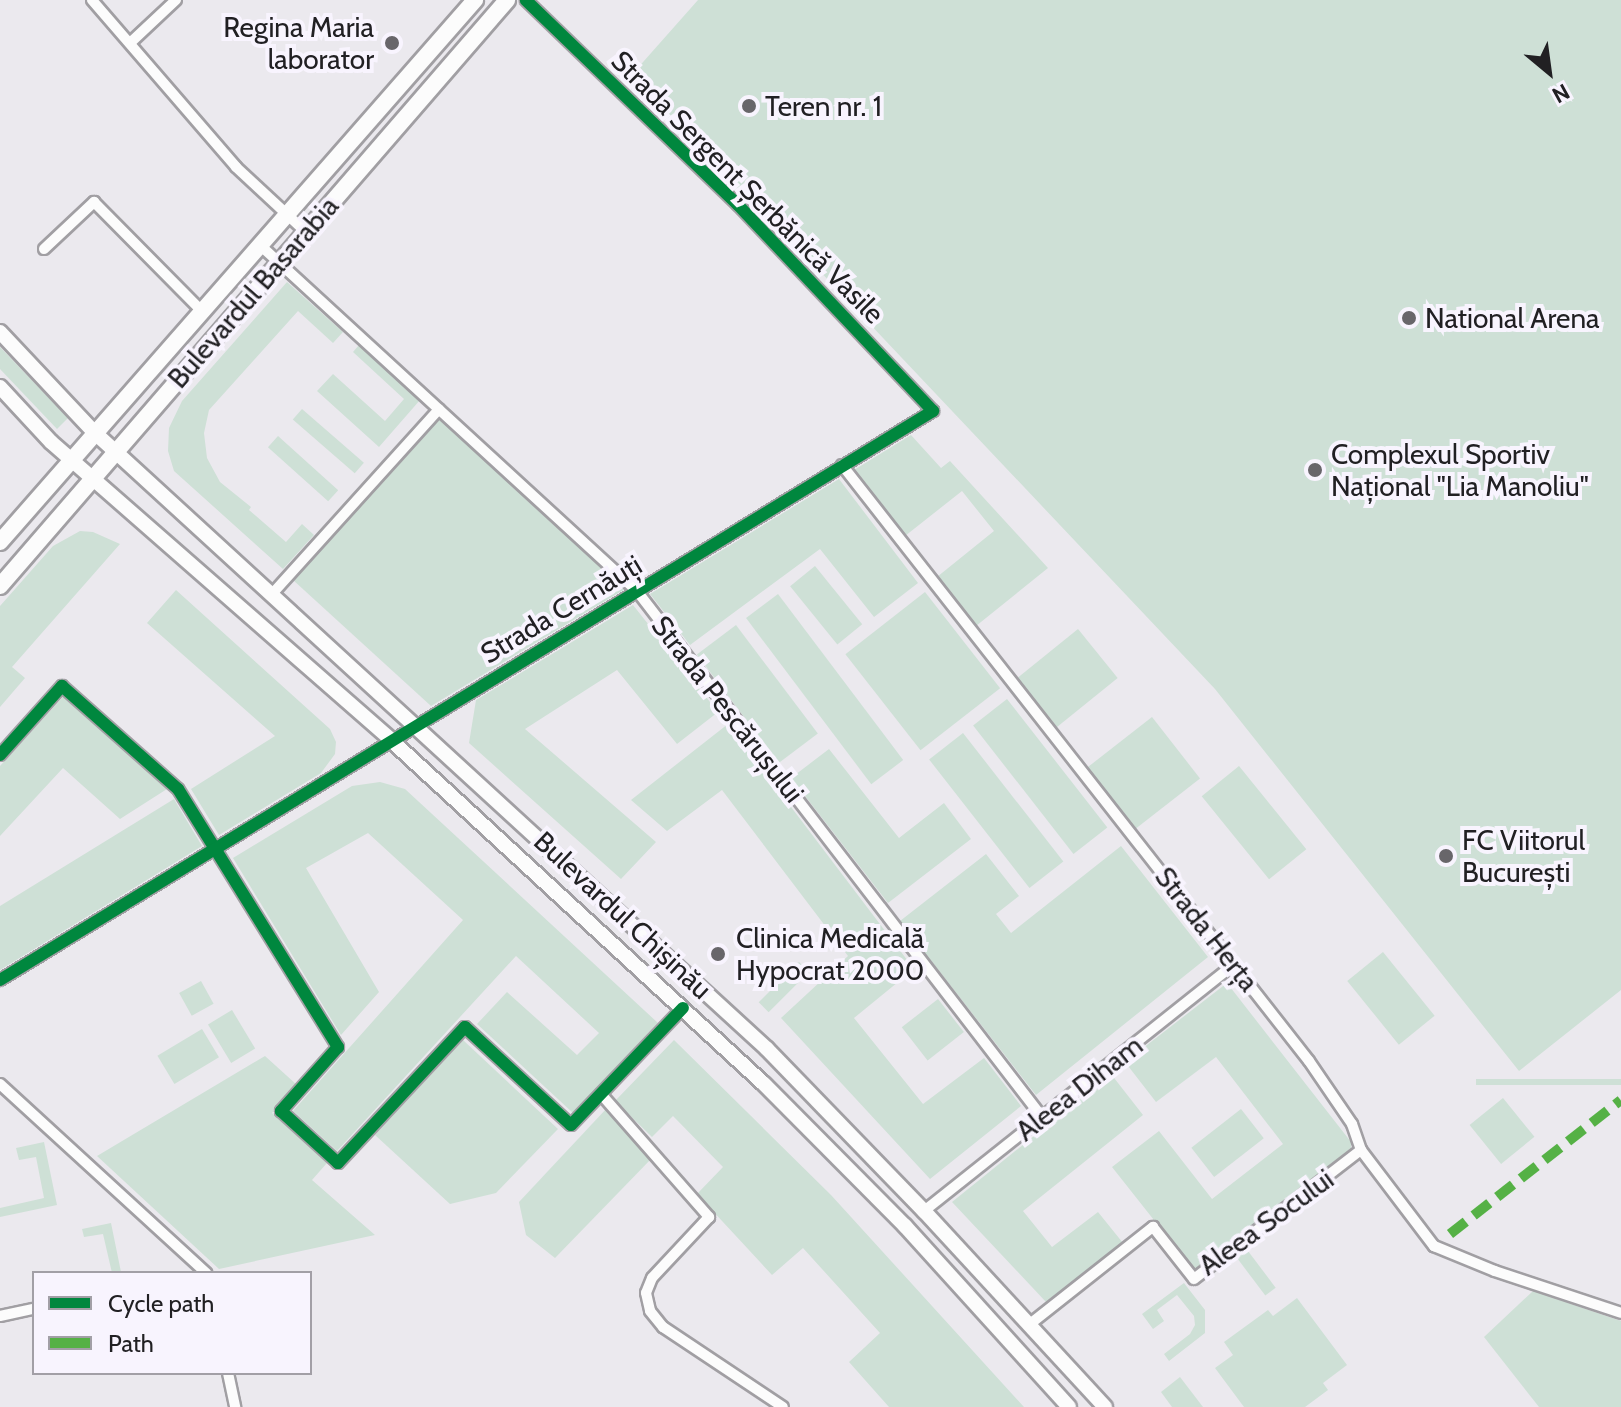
<!DOCTYPE html>
<html>
<head>
<meta charset="utf-8">
<style>
	body { margin:0 }
	#map { position:relative; width:1621px; height:1407px; overflow:hidden; background:#ebe9ee; font-family:Cabin,sans-serif }
	div>[style] { position:absolute }
	.green>* { inset:0; background:#cee0d6; transform-origin:0 0 }
	.roads { filter:drop-shadow(2px 0 #a19fa3) drop-shadow(-2px 0 #a19fa3) drop-shadow(0 2px #a19fa3) drop-shadow(0 -2px #a19fa3) }
	.minor>* { height:10px; margin:-5px; padding:0 5px; transform-origin:5px; border-radius:5px; background:#fcfcfc }
	.secondary>* { height:14px; margin:-7px; padding:0 7px; transform-origin:7px; border-radius:7px; background:#fcfcfc }
	.primary>* { height:16px; margin:-8px; padding:0 8px; transform-origin:8px; border-radius:8px; background:#fcfcfc }
	.quiet>* { height:10px; margin-top:-5px; transform-origin:0; background:repeating-linear-gradient(90deg,#55b145 0 20px,transparent 0 30px) }
	.cycleway>* { height:12px; margin:-6px; padding:0 6px; transform-origin:6px; border-radius:6px; background:#00873e }
	.dots>* { width:22px; height:22px; translate:-50% -50%; box-sizing:border-box; border:4px solid #f8f4fe; border-radius:50% }
	span { translate:-50% -50%; white-space:nowrap; text-align:center; line-height:1.15; -webkit-text-stroke:8px #f8f4fe; paint-order:stroke }
	.poi-label { font-size:28px; color:#212023 }
	.right { translate:-100% -50%; text-align:right }
	.left { translate:0 -50%; text-align:left }
	.street-label { font-size:28px; color:#212023 }
	.legend { position:absolute; left:32px; top:1271px; width:280px; height:104px; box-sizing:border-box; background:#f8f4fe; border:2px solid #a29fa6; margin:0; padding:10px 14px; list-style:none; font-size:24px; color:#212023 }
	.legend li { display:flex; align-items:center; gap:16px; height:40px }
	.legend b { width:40px; border:2px solid #a29fa6 }
	.north { position:absolute; left:1509px; top:32px; width:80px; height:80px; -webkit-text-stroke:6px #f8f4fe; paint-order:stroke; rotate:151deg; font-size:22px; font-weight:700; line-height:32px; text-align:center; color:#212023 }
	.north::after { content:''; display:block; margin:auto; width:28px; height:36px; background:#212023; clip-path:polygon(50% 0,100% 100%,50% 72%,0 100%) }
</style>
</head>
<body>
<div id="map">
	<div class="green">
		<i style="clip-path:polygon(698px 0,1621px 0,1621px 990px,1519px 1071px,1215px 689px,797px 247px,628px 79px)"></i>
		<i style="clip-path:polygon(287px 282px,343px 332px,333px 343px,298px 311px,209px 410px,204px 433px,207px 458px,220px 482px,251px 507px,249px 510px,286px 542px,302px 524px,314px 535px,283px 569px,174px 471px,168px 451px,169px 428px,182px 401px)"></i>
		<i style="clip-path:polygon(359px 345px,420px 400px,379px 447px,317px 391px,333px 374px,385px 421px,404px 399px,353px 352px)"></i>
		<i style="clip-path:polygon(0 347px,68px 418px,57px 429px,0 369px)"></i>
		<i style="left:302px;top:409px;width:82px;height:14px;rotate:41deg"></i>
		<i style="clip-path:polygon(439px 418px,625px 589px,431px 706px,293px 580px)"></i>
		<i style="clip-path:polygon(911px 435px,941px 468px,950px 461px,1048px 568px,976px 626px,937px 577px,994px 531px,962px 491px,905px 536px,854px 470px)"></i>
		<i style="left:278px;top:436px;width:81px;height:15px;rotate:42deg"></i>
		<i style="clip-path:polygon(839px 479px,918px 583px,874px 617px,820px 549px,690px 645px,650px 594px)"></i>
		<i style="clip-path:polygon(80px 531px,93px 532px,120px 544px,12px 667px,25px 678px,0 707px,0 606px,53px 546px)"></i>
		<i style="left:815px;top:566px;width:75px;height:32px;rotate:51deg"></i>
		<i style="clip-path:polygon(176px 590px,330px 729px,336px 742px,335px 754px,321px 773px,219px 835px,191px 789px,275px 736px,147px 623px)"></i>
		<i style="left:925px;top:592px;width:122px;height:101px;rotate:52deg"></i>
		<i style="left:778px;top:594px;width:208px;height:40px;rotate:53deg"></i>
		<i style="clip-path:polygon(633px 605px,718px 712px,677px 744px,617px 670px,525px 729px,656px 842px,621px 879px,469px 743px,476px 700px)"></i>
		<i style="left:736px;top:625px;width:136px;height:49px;rotate:53deg"></i>
		<i style="left:1078px;top:629px;width:63px;height:78px;rotate:51deg"></i>
		<i style="clip-path:polygon(63px 697px,167px 789px,120px 819px,63px 768px,0 836px,0 766px)"></i>
		<i style="left:1007px;top:699px;width:163px;height:43px;rotate:52deg"></i>
		<i style="left:1152px;top:717px;width:78px;height:83px;rotate:52deg"></i>
		<i style="clip-path:polygon(728px 724px,914px 969px,854px 1018px,923px 1104px,984px 1058px,1021px 1106px,930px 1179px,781px 1018px,848px 956px,722px 790px,667px 831px,631px 800px)"></i>
		<i style="left:963px;top:733px;width:163px;height:43px;rotate:52deg"></i>
		<i style="clip-path:polygon(829px 749px,899px 838px,944px 803px,971px 839px,888px 903px,791px 778px)"></i>
		<i style="left:1239px;top:766px;width:107px;height:48px;rotate:51deg"></i>
		<i style="clip-path:polygon(380px 782px,405px 789px,658px 1023px,573px 1113px,477px 1024px,507px 992px,577px 1055px,599px 1033px,516px 956px,337px 1151px,293px 1111px,463px 920px,368px 833px,306px 868px,379px 992px,341px 1035px,233px 858px,352px 786px)"></i>
		<i style="clip-path:polygon(174px 799px,202px 846px,0 970px,0 906px)"></i>
		<i style="clip-path:polygon(1121px 846px,1208px 957px,1036px 1095px,900px 921px,986px 854px,1019px 896px,996px 914px,1011px 933px)"></i>
		<i style="left:1383px;top:952px;width:82px;height:46px;rotate:51deg"></i>
		<i style="left:799px;top:962px;width:14px;height:57px;rotate:45deg"></i>
		<i style="left:201px;top:981px;width:26px;height:25px;rotate:61deg"></i>
		<i style="clip-path:polygon(1227px 983px,1351px 1142px,1351px 1152px,1195px 1272px,1112px 1167px,1159px 1131px,1212px 1199px,1283px 1144px,1216px 1057px,1156px 1102px,1125px 1062px)"></i>
		<i style="left:938px;top:999px;width:42px;height:46px;rotate:52deg"></i>
		<i style="left:232px;top:1010px;width:45px;height:28px;rotate:59deg"></i>
		<i style="left:202px;top:1029px;width:33px;height:52px;rotate:59deg"></i>
		<i style="clip-path:polygon(463px 1040px,558px 1129px,496px 1193px,450px 1204px,375px 1135px)"></i>
		<i style="clip-path:polygon(674px 1040px,831px 1195px,1024px 1407px,889px 1407px,849px 1362px,880px 1333px,803px 1248px,772px 1275px,697px 1194px,723px 1167px,673px 1116px,652px 1137px,615px 1101px)"></i>
		<i style="clip-path:polygon(265px 1056px,297px 1085px,272px 1113px,327px 1163px,312px 1180px,375px 1235px,219px 1269px,97px 1156px)"></i>
		<i style="clip-path:polygon(1111px 1074px,1143px 1115px,1023px 1211px,1052px 1247px,1098px 1212px,1123px 1243px,1046px 1302px,952px 1202px)"></i>
		<i style="left:1621px;top:1079px;width:6px;height:145px;rotate:90deg"></i>
		<i style="left:1503px;top:1098px;width:50px;height:43px;rotate:51deg"></i>
		<i style="clip-path:polygon(607px 1108px,652px 1158px,555px 1258px,526px 1235px,519px 1202px)"></i>
		<i style="left:1241px;top:1109px;width:37px;height:63px;rotate:52deg"></i>
		<i style="clip-path:polygon(44px 1142px,57px 1205px,0 1217px,0 1208px,44px 1198px,36px 1157px,19px 1160px,16px 1148px)"></i>
		<i style="clip-path:polygon(111px 1223px,121px 1272px,115px 1273px,112px 1273px,103px 1234px,84px 1237px,82px 1229px)"></i>
		<i style="left:1245px;top:1247px;width:51px;height:13px;rotate:53deg"></i>
		<i style="clip-path:polygon(1184px 1283px,1205px 1310px,1205px 1333px,1169px 1361px,1164px 1354px,1190px 1334px,1195px 1325px,1194px 1316px,1177px 1295px,1157px 1310px,1164px 1321px,1153px 1329px,1142px 1314px)"></i>
		<i style="clip-path:polygon(1533px 1291px,1621px 1321px,1621px 1407px,1539px 1407px,1484px 1337px)"></i>
		<i style="clip-path:polygon(1297px 1298px,1347px 1365px,1323px 1383px,1328px 1390px,1305px 1407px,1244px 1407px,1215px 1368px,1233px 1355px,1224px 1342px,1268px 1310px,1273px 1316px)"></i>
		<i style="clip-path:polygon(1180px 1377px,1203px 1407px,1172px 1407px,1161px 1392px)"></i>
	</div>
	<div class="roads">
		<div class="minor">
			<i style="left:92px;top:0;width:221px;rotate:49.2deg"></i>
			<i style="left:236px;top:167px;width:96px;rotate:42.9deg"></i>
			<i style="left:130px;top:43px;width:63px;rotate:-43.1deg"></i>
			<i style="left:261px;top:246px;width:510px;rotate:42.54deg"></i>
			<i style="left:637px;top:591px;width:664px;rotate:52.41deg"></i>
			<i style="left:44px;top:249px;width:69px;rotate:-43.2deg"></i>
			<i style="left:94px;top:202px;width:155px;rotate:45.3deg"></i>
			<i style="left:842px;top:465px;width:757px;rotate:51.92deg"></i>
			<i style="left:1309px;top:1061px;width:76px;rotate:55.7deg"></i>
			<i style="left:1352px;top:1124px;width:28px;rotate:71deg"></i>
			<i style="left:1361px;top:1150px;width:121px;rotate:52.8deg"></i>
			<i style="left:1434px;top:1246px;width:66px;rotate:22.3deg"></i>
			<i style="left:1495px;top:1271px;width:133px;rotate:18.4deg"></i>
			<i style="left:272px;top:594px;width:249px;rotate:-47.9deg"></i>
			<i style="left:0;top:755px;width:93px;rotate:-48.1deg"></i>
			<i style="left:62px;top:686px;width:155px;rotate:41.6deg"></i>
			<i style="left:178px;top:789px;width:304px;rotate:58.2deg"></i>
			<i style="left:338px;top:1047px;width:86px;rotate:131.7deg"></i>
			<i style="left:281px;top:1111px;width:77px;rotate:42.4deg"></i>
			<i style="left:338px;top:1163px;width:186px;rotate:-47deg"></i>
			<i style="left:465px;top:1027px;width:144px;rotate:42.8deg"></i>
			<i style="left:571px;top:1125px;width:162px;rotate:-46.3deg"></i>
			<i style="left:0;top:980px;width:1093px;rotate:-31.38deg"></i>
			<i style="left:933px;top:411px;width:284px;rotate:-133.4deg"></i>
			<i style="left:738px;top:205px;width:295px;rotate:-136deg"></i>
			<i style="left:0;top:1084px;width:280px;rotate:42.5deg"></i>
			<i style="left:601px;top:1094px;width:164px;rotate:48.7deg"></i>
			<i style="left:709px;top:1217px;width:83px;rotate:133.1deg"></i>
			<i style="left:652px;top:1278px;width:16px;rotate:112deg"></i>
			<i style="left:646px;top:1293px;width:18px;rotate:77deg"></i>
			<i style="left:650px;top:1311px;width:21px;rotate:51deg"></i>
			<i style="left:663px;top:1327px;width:144px;rotate:33.7deg"></i>
			<i style="left:924px;top:1211px;width:396px;rotate:-38.5deg"></i>
			<i style="left:0;top:1316px;width:35px;rotate:-12deg"></i>
			<i style="left:1030px;top:1324px;width:157px;rotate:-38.3deg"></i>
			<i style="left:1153px;top:1227px;width:66px;rotate:51.7deg"></i>
			<i style="left:1194px;top:1279px;width:211px;rotate:-37.7deg"></i>
			<i style="left:228px;top:1373px;width:35px;rotate:78deg"></i>
		</div>
		<div class="secondary">
			<i style="left:0;top:332px;width:137px;rotate:46.8deg"></i>
			<i style="left:94px;top:432px;width:913px;rotate:42.51deg"></i>
			<i style="left:767px;top:1049px;width:226px;rotate:45.9deg"></i>
			<i style="left:924px;top:1211px;width:267px;rotate:47.3deg"></i>
			<i style="left:0;top:387px;width:75px;rotate:47.2deg"></i>
			<i style="left:51px;top:442px;width:454px;rotate:41.2deg"></i>
			<i style="left:392px;top:741px;width:506px;rotate:42.68deg"></i>
			<i style="left:764px;top:1084px;width:200px;rotate:45.2deg"></i>
			<i style="left:905px;top:1226px;width:244px;rotate:47.8deg"></i>
		</div>
		<div class="primary">
			<i style="left:0;top:542px;width:721px;rotate:-48.77deg"></i>
			<i style="left:0;top:586px;width:775px;rotate:-49.13deg"></i>
		</div>
	</div>
	<div class="quiet">
		<i style="left:1450px;top:1234px;width:217px;rotate:-38.1deg"></i>
	</div>
	<div class="cycleway">
		<i style="left:0;top:755px;width:93px;rotate:-48.1deg"></i>
		<i style="left:62px;top:686px;width:155px;rotate:41.6deg"></i>
		<i style="left:178px;top:789px;width:304px;rotate:58.2deg"></i>
		<i style="left:338px;top:1047px;width:86px;rotate:131.7deg"></i>
		<i style="left:281px;top:1111px;width:77px;rotate:42.4deg"></i>
		<i style="left:338px;top:1163px;width:186px;rotate:-47deg"></i>
		<i style="left:465px;top:1027px;width:144px;rotate:42.8deg"></i>
		<i style="left:571px;top:1125px;width:162px;rotate:-46.3deg"></i>
		<i style="left:0;top:980px;width:1093px;rotate:-31.38deg"></i>
		<i style="left:933px;top:411px;width:284px;rotate:-133.4deg"></i>
		<i style="left:738px;top:205px;width:295px;rotate:-136deg"></i>
	</div>
	<div class="dots">
		<i style="left:392px;top:43px;background:#68666a"></i>
		<i style="left:749px;top:106px;background:#68666a"></i>
		<i style="left:1409px;top:318px;background:#68666a"></i>
		<i style="left:1315px;top:470px;background:#68666a"></i>
		<i style="left:1446px;top:856px;background:#68666a"></i>
		<i style="left:718px;top:954px;background:#68666a"></i>
	</div>
	<div class="poi-label">
		<span class="right" style="left:374px;top:43px">Regina Maria<br>laborator</span>
		<span class="left" style="left:765px;top:106px">Teren nr. 1</span>
		<span class="left" style="left:1425px;top:318px">National Arena</span>
		<span class="left" style="left:1331px;top:470px">Complexul Sportiv<br>Național "Lia Manoliu"</span>
		<span class="left" style="left:1462px;top:856px">FC Viitorul<br>București</span>
		<span class="left" style="left:736px;top:954px">Clinica Medicală<br>Hypocrat 2000</span>
	</div>
	<div class="street-label">
		<span style="left:748px;top:187px;rotate:45deg">Strada Sergent Șerbănică Vasile</span>
		<span style="left:253px;top:292px;rotate:-49deg">Bulevardul Basarabia</span>
		<span style="left:561px;top:609px;rotate:-31deg">Strada Cernăuți</span>
		<span style="left:728px;top:709px;rotate:52deg">Strada Pescărușului</span>
		<span style="left:623px;top:915px;rotate:43deg">Bulevardul Chișinău</span>
		<span style="left:1207px;top:929px;rotate:52deg">Strada Herța</span>
		<span style="left:1079px;top:1088px;rotate:-38deg">Aleea Diham</span>
		<span style="left:1266px;top:1222px;rotate:-36deg">Aleea Socului</span>
	</div>
	<ul class="legend">
	<li><b style="height:10px;background:#00873e"></b>Cycle path</li>
	<li><b style="height:10px;background:#55b145"></b>Path</li>
	</ul>
	<div class="north">N</div>
</div>
</body>
</html>
